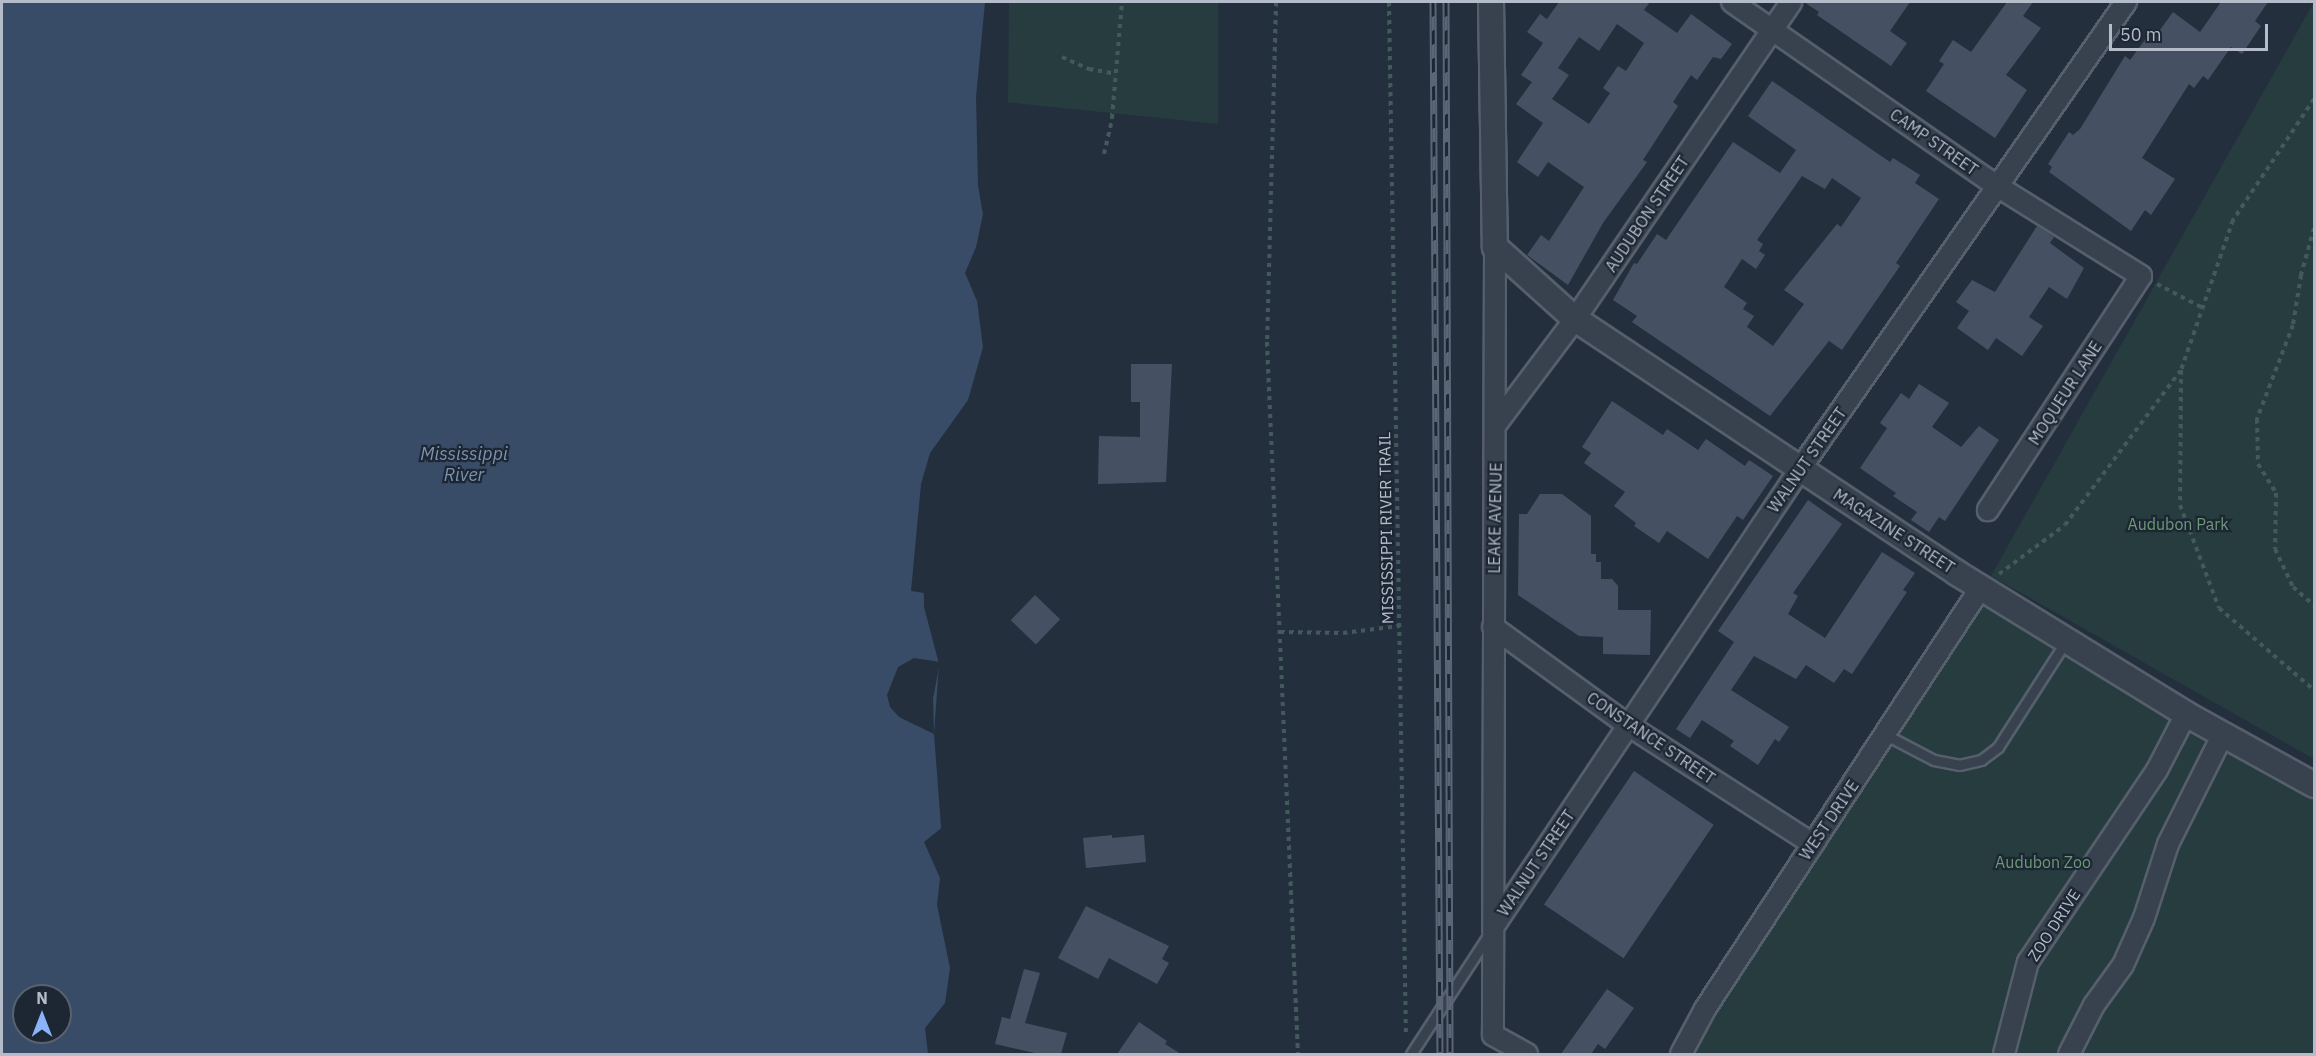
<!DOCTYPE html>
<html>
<head>
<meta charset="utf-8">
<style>
	body { margin:0 }
	#map { position:relative; width:2316px; height:1056px; overflow:hidden; background:#242f3e; font-family:"IBM Plex Sans",sans-serif }
	div>[style] { position:absolute }
	.green>* { inset:0; background:#263c3f }
	.water>* { inset:0; background:#394c67 }
	.pier>* { inset:0; background:#242f3e }
	.building>* { inset:0; background:#455162; transform-origin:0 0 }
	.path>* { height:4px; margin-top:-2px; transform-origin:0; background:repeating-linear-gradient(90deg,#44595c 0 4.5px,transparent 0 9px) }
	.roads { filter:drop-shadow(2px 0 #565f6c) drop-shadow(-2px 0 #565f6c) drop-shadow(0 2px #565f6c) drop-shadow(0 -2px #565f6c) }
	.service>* { height:9px; margin:-4.5px; padding:0 4.5px; transform-origin:4.5px; border-radius:4.5px; background:#38414e }
	.minor>* { height:20px; margin:-10px; padding:0 10px; transform-origin:10px; border-radius:10px; background:#38414e }
	.tertiary>* { height:24px; margin:-12px; padding:0 12px; transform-origin:12px; border-radius:12px; background:#38414e }
	.rail>* { height:7px; margin-top:-3.5px; transform-origin:0; background:repeating-linear-gradient(90deg,#1d2633 0 14px,#5a6575 0 28px); box-sizing:border-box; border-block:2px solid #5a6575 }
	span { translate:-50% -50%; white-space:nowrap; text-align:center; line-height:1.15; -webkit-text-stroke:4.5px #1d2633; paint-order:stroke }
	.street-label { font-size:16px; color:#b4bcc9 }
	.park-label { font-size:16px; color:#6b9a76 }
	.water-label { font-size:18px; color:#7c92b1; font-style:italic }
	.frame { position:absolute; inset:0; border:3px solid #b4bcc9; pointer-events:none }
	.north { position:absolute; left:12px; top:984px; width:60px; height:60px; box-sizing:border-box; background:#1d2633; border:2px solid #59626f; border-radius:50%; rotate:0deg; font-size:16px; font-weight:700; line-height:24px; text-align:center; color:#b4bcc9 }
	.north::after { content:''; display:block; margin:auto; width:21px; height:27px; background:#8ab4f8; clip-path:polygon(50% 0,100% 100%,50% 72%,0 100%) }
	.scale { position:absolute; left:2109px; top:24px; width:159px; height:27px; box-sizing:border-box; border:3px solid #b4bcc9; border-top:0; padding-left:8px; font-size:18px; line-height:21px; white-space:nowrap; color:#b4bcc9; -webkit-text-stroke:4px #1d2633; paint-order:stroke }
</style>
</head>
<body>
<div id="map">
	<div class="green">
		<i style="clip-path:polygon(1006px 2px,1218px 2px,1218px 124px,1005px 102px)"></i>
		<i style="clip-path:polygon(2314px 2px,2314px 759px,1991px 576px)"></i>
		<i style="clip-path:polygon(1984px 604px,2314px 796px,2314px 1054px,1677px 1054px)"></i>
	</div>
	<div class="water">
		<i style="clip-path:polygon(evenodd,2px 2px,1006px 2px,992px 269px,1003px 355px,947px 465px,923px 532px,924px 607px,939px 664px,934px 734px,941px 827px,956px 906px,948px 1054px,2px 1054px,2px 2px,24px 996px,60px 996px,60px 1032px,24px 1032px,24px 996px)"></i>
	</div>
	<div class="pier">
		<i style="clip-path:polygon(985px 2px,1009px 2px,1007px 198px,995px 269px,1006px 356px,978px 426px,950px 466px,926px 533px,924px 593px,911px 591px,921px 484px,930px 453px,968px 400px,983px 347px,977px 301px,965px 273px,976px 247px,983px 214px,978px 186px,976px 97px)"></i>
		<i style="clip-path:polygon(914px 658px,940px 662px,933px 699px,934px 734px,899px 717px,890px 707px,887px 695px,898px 667px)"></i>
		<i style="clip-path:polygon(945px 825px,972px 993px,952px 1054px,928px 1054px,925px 1028px,945px 1003px,950px 968px,937px 905px,940px 878px,924px 842px)"></i>
	</div>
	<div class="building">
		<i style="clip-path:polygon(evenodd,1559px 2px,1650px 2px,1644px 10px,1677px 33px,1691px 14px,1732px 44px,1721px 59px,1713px 57px,1697px 80px,1691px 75px,1673px 102px,1678px 106px,1643px 160px,1647px 162px,1603px 223px,1568px 285px,1527px 255px,1541px 235px,1549px 241px,1584px 187px,1548px 162px,1538px 177px,1517px 162px,1543px 123px,1516px 104px,1532px 82px,1521px 75px,1543px 43px,1527px 32px,1540px 14px,1547px 19px,1559px 2px,1617px 24px,1644px 43px,1626px 71px,1618px 66px,1603px 88px,1610px 93px,1589px 124px,1552px 99px,1569px 75px,1558px 68px,1579px 37px,1599px 51px,1617px 24px)"></i>
		<i style="clip-path:polygon(1804px 2px,1910px 2px,1890px 31px,1907px 43px,1891px 66px,1817px 15px,1819px 12px)"></i>
		<i style="clip-path:polygon(2007px 2px,2033px 2px,2023px 16px,2041px 28px,2006px 75px,2027px 90px,1995px 138px,1926px 91px,1944px 64px,1939px 61px,1953px 40px,1971px 52px)"></i>
		<i style="clip-path:polygon(2221px 2px,2268px 2px,2255px 21px,2261px 26px,2242px 54px,2231px 47px,2208px 80px,2203px 76px,2194px 88px,2189px 84px,2142px 158px,2175px 179px,2151px 215px,2145px 210px,2131px 231px,2049px 172px,2052px 167px,2048px 164px,2069px 132px,2073px 135px,2080px 129px,2125px 56px,2130px 60px,2150px 33px,2155px 37px,2173px 12px,2200px 32px)"></i>
		<i style="clip-path:polygon(evenodd,1772px 81px,1890px 162px,1893px 158px,1920px 175px,1915px 183px,1939px 199px,1896px 263px,1900px 266px,1842px 350px,1829px 341px,1770px 416px,1632px 322px,1637px 316px,1613px 300px,1634px 263px,1637px 264px,1657px 234px,1666px 240px,1733px 142px,1780px 173px,1796px 150px,1748px 116px,1772px 81px,1802px 176px,1825px 189px,1832px 178px,1861px 198px,1841px 227px,1837px 224px,1784px 290px,1804px 304px,1773px 346px,1747px 327px,1754px 316px,1743px 309px,1747px 303px,1724px 287px,1742px 259px,1756px 269px,1765px 255px,1759px 251px,1763px 244px,1757px 240px,1802px 176px)"></i>
		<i style="clip-path:polygon(2037px 226px,2054px 237px,2050px 243px,2084px 268px,2067px 299px,2049px 287px,2029px 317px,2043px 326px,2022px 356px,1996px 338px,1988px 350px,1957px 328px,1969px 311px,1956px 302px,1972px 280px,1995px 292px)"></i>
		<i style="clip-path:polygon(1131px 364px,1172px 364px,1166px 482px,1098px 484px,1099px 436px,1140px 437px,1140px 402px,1131px 402px)"></i>
		<i style="clip-path:polygon(1919px 384px,1949px 403px,1932px 427px,1961px 447px,1979px 426px,1999px 440px,1945px 521px,1939px 517px,1929px 532px,1911px 520px,1917px 512px,1893px 496px,1896px 493px,1860px 468px,1887px 428px,1880px 423px,1901px 393px,1909px 399px)"></i>
		<i style="clip-path:polygon(1612px 401px,1663px 435px,1667px 429px,1698px 450px,1706px 439px,1745px 466px,1749px 460px,1773px 476px,1743px 520px,1737px 516px,1708px 559px,1667px 531px,1659px 543px,1634px 526px,1636px 523px,1614px 506px,1625px 492px,1584px 463px,1591px 453px,1582px 447px)"></i>
		<i style="clip-path:polygon(1540px 494px,1562px 494px,1591px 516px,1591px 554px,1596px 554px,1596px 562px,1601px 562px,1601px 579px,1612px 579px,1618px 586px,1618px 610px,1651px 610px,1650px 655px,1603px 654px,1603px 637px,1579px 636px,1518px 595px,1519px 514px,1527px 514px)"></i>
		<i style="clip-path:polygon(1808px 500px,1842px 524px,1793px 593px,1798px 596px,1788px 614px,1825px 638px,1882px 552px,1915px 573px,1903px 590px,1907px 592px,1852px 674px,1844px 669px,1834px 683px,1806px 665px,1796px 679px,1754px 656px,1731px 690px,1789px 727px,1779px 742px,1775px 739px,1758px 765px,1730px 746px,1734px 741px,1702px 720px,1690px 738px,1676px 729px,1734px 642px,1718px 631px)"></i>
		<i style="left:1035px;top:595px;width:35px;height:35px;rotate:44deg"></i>
		<i style="left:1634px;top:771px;width:96px;height:161px;rotate:34deg"></i>
		<i style="clip-path:polygon(1112px 835px,1112px 838px,1144px 835px,1146px 862px,1086px 868px,1083px 838px)"></i>
		<i style="clip-path:polygon(1086px 906px,1169px 946px,1162px 959px,1169px 963px,1157px 984px,1109px 958px,1098px 979px,1058px 958px)"></i>
		<i style="clip-path:polygon(1024px 969px,1040px 973px,1025px 1023px,1067px 1033px,1061px 1054px,1039px 1054px,995px 1044px,1002px 1017px,1010px 1019px)"></i>
		<i style="clip-path:polygon(1607px 989px,1634px 1008px,1605px 1049px,1598px 1044px,1591px 1054px,1561px 1054px)"></i>
		<i style="clip-path:polygon(1139px 1022px,1167px 1041px,1165px 1044px,1181px 1054px,1117px 1054px)"></i>
	</div>
	<div class="path">
		<i style="left:1276px;top:2px;width:340px;rotate:91.5deg"></i>
		<i style="left:1267px;top:342px;width:713px;rotate:87.51deg"></i>
		<i style="left:1389px;top:2px;width:1031px;rotate:89.06deg"></i>
		<i style="left:1062px;top:57px;width:30px;rotate:24deg"></i>
		<i style="left:1089px;top:69px;width:27px;rotate:10deg"></i>
		<i style="left:2314px;top:99px;width:146px;rotate:123.8deg"></i>
		<i style="left:2233px;top:220px;width:159px;rotate:109.1deg"></i>
		<i style="left:2181px;top:370px;width:135px;rotate:90.4deg"></i>
		<i style="left:2180px;top:505px;width:110px;rotate:69.3deg"></i>
		<i style="left:2219px;top:608px;width:125px;rotate:40.8deg"></i>
		<i style="left:1104px;top:154px;width:37px;rotate:-77deg"></i>
		<i style="left:1112px;top:118px;width:116px;rotate:-85.1deg"></i>
		<i style="left:2314px;top:228px;width:49px;rotate:105.5deg"></i>
		<i style="left:2301px;top:275px;width:51px;rotate:99.1deg"></i>
		<i style="left:2293px;top:325px;width:101px;rotate:111deg"></i>
		<i style="left:2257px;top:419px;width:45px;rotate:88.7deg"></i>
		<i style="left:2258px;top:464px;width:34px;rotate:58deg"></i>
		<i style="left:2276px;top:493px;width:56px;rotate:91deg"></i>
		<i style="left:2275px;top:549px;width:42px;rotate:64.7deg"></i>
		<i style="left:2293px;top:587px;width:28px;rotate:41deg"></i>
		<i style="left:2157px;top:284px;width:52px;rotate:27.6deg"></i>
		<i style="left:1999px;top:574px;width:82px;rotate:-36.6deg"></i>
		<i style="left:2065px;top:525px;width:192px;rotate:-53.2deg"></i>
		<i style="left:1280px;top:632px;width:63px;rotate:0.9deg"></i>
		<i style="left:1343px;top:633px;width:57px;rotate:-7deg"></i>
	</div>
	<div class="roads">
		<div class="service">
			<i style="left:1886px;top:735px;width:54px;rotate:27.5deg"></i>
			<i style="left:1934px;top:760px;width:25px;rotate:11deg"></i>
			<i style="left:1959px;top:765px;width:23px;rotate:-13deg"></i>
			<i style="left:1981px;top:760px;width:21px;rotate:-37deg"></i>
			<i style="left:1998px;top:747px;width:126px;rotate:-57.3deg"></i>
			<i style="left:1411px;top:1054px;width:145px;rotate:-56.9deg"></i>
		</div>
		<div class="minor">
			<i style="left:1732px;top:2px;width:323px;rotate:34.8deg"></i>
			<i style="left:1997px;top:186px;width:170px;rotate:32deg"></i>
			<i style="left:2141px;top:276px;width:280px;rotate:123.2deg"></i>
			<i style="left:1495px;top:247px;width:788px;rotate:90.15deg"></i>
			<i style="left:1493px;top:1035px;width:39px;rotate:29deg"></i>
			<i style="left:1497px;top:423px;width:130px;rotate:-53.1deg"></i>
			<i style="left:1575px;top:319px;width:384px;rotate:-55.7deg"></i>
			<i style="left:1493px;top:627px;width:167px;rotate:36deg"></i>
			<i style="left:1628px;top:725px;width:220px;rotate:32.8deg"></i>
			<i style="left:1496px;top:923px;width:546px;rotate:-56.19deg"></i>
			<i style="left:1800px;top:469px;width:570px;rotate:-55.08deg"></i>
			<i style="left:1681px;top:1054px;width:51px;rotate:-61.9deg"></i>
			<i style="left:1705px;top:1009px;width:504px;rotate:-56.81deg"></i>
			<i style="left:2004px;top:1054px;width:95px;rotate:-75.4deg"></i>
			<i style="left:2028px;top:962px;width:231px;rotate:-56.1deg"></i>
			<i style="left:2157px;top:770px;width:63px;rotate:-62.6deg"></i>
			<i style="left:2069px;top:1054px;width:55px;rotate:-63deg"></i>
			<i style="left:2094px;top:1005px;width:49px;rotate:-54.1deg"></i>
			<i style="left:2123px;top:965px;width:51px;rotate:-65.9deg"></i>
			<i style="left:2144px;top:918px;width:78px;rotate:-72deg"></i>
			<i style="left:2168px;top:844px;width:123px;rotate:-63.4deg"></i>
		</div>
		<div class="tertiary">
			<i style="left:1491px;top:2px;width:245px;rotate:89.1deg"></i>
			<i style="left:1495px;top:247px;width:108px;rotate:42deg"></i>
			<i style="left:1575px;top:319px;width:459px;rotate:33.6deg"></i>
			<i style="left:1957px;top:573px;width:269px;rotate:31.6deg"></i>
			<i style="left:2186px;top:714px;width:146px;rotate:29deg"></i>
		</div>
	</div>
	<div class="rail">
		<i style="left:1433px;top:2px;width:1052px;rotate:89.62deg"></i>
		<i style="left:1446px;top:2px;width:1052px;rotate:89.78deg"></i>
	</div>
	<div class="street-label">
		<span style="left:1934px;top:142px;rotate:35deg">CAMP STREET</span>
		<span style="left:1647px;top:214px;rotate:-56deg">AUDUBON STREET</span>
		<span style="left:2065px;top:393px;rotate:-57deg">MOQUEUR LANE</span>
		<span style="left:1807px;top:460px;rotate:-55deg">WALNUT STREET</span>
		<span style="left:1495px;top:518px;rotate:-89deg">LEAKE AVENUE</span>
		<span style="left:1386px;top:528px;rotate:-91deg">MISSISSIPPI RIVER TRAIL</span>
		<span style="left:1894px;top:531px;rotate:33deg">MAGAZINE STREET</span>
		<span style="left:1651px;top:738px;rotate:34deg">CONSTANCE STREET</span>
		<span style="left:1829px;top:820px;rotate:-56deg">WEST DRIVE</span>
		<span style="left:1536px;top:863px;rotate:-56deg">WALNUT STREET</span>
		<span style="left:2054px;top:925px;rotate:-57deg">ZOO DRIVE</span>
	</div>
	<div class="park-label">
		<span style="left:2178px;top:524px">Audubon Park</span>
		<span style="left:2043px;top:862px">Audubon Zoo</span>
	</div>
	<div class="water-label">
		<span style="left:464px;top:465px">Mississippi<br>River</span>
	</div>
	<div class="frame"></div>
	<div class="north">N</div>
	<div class="scale">50 m</div>
</div>
</body>
</html>
